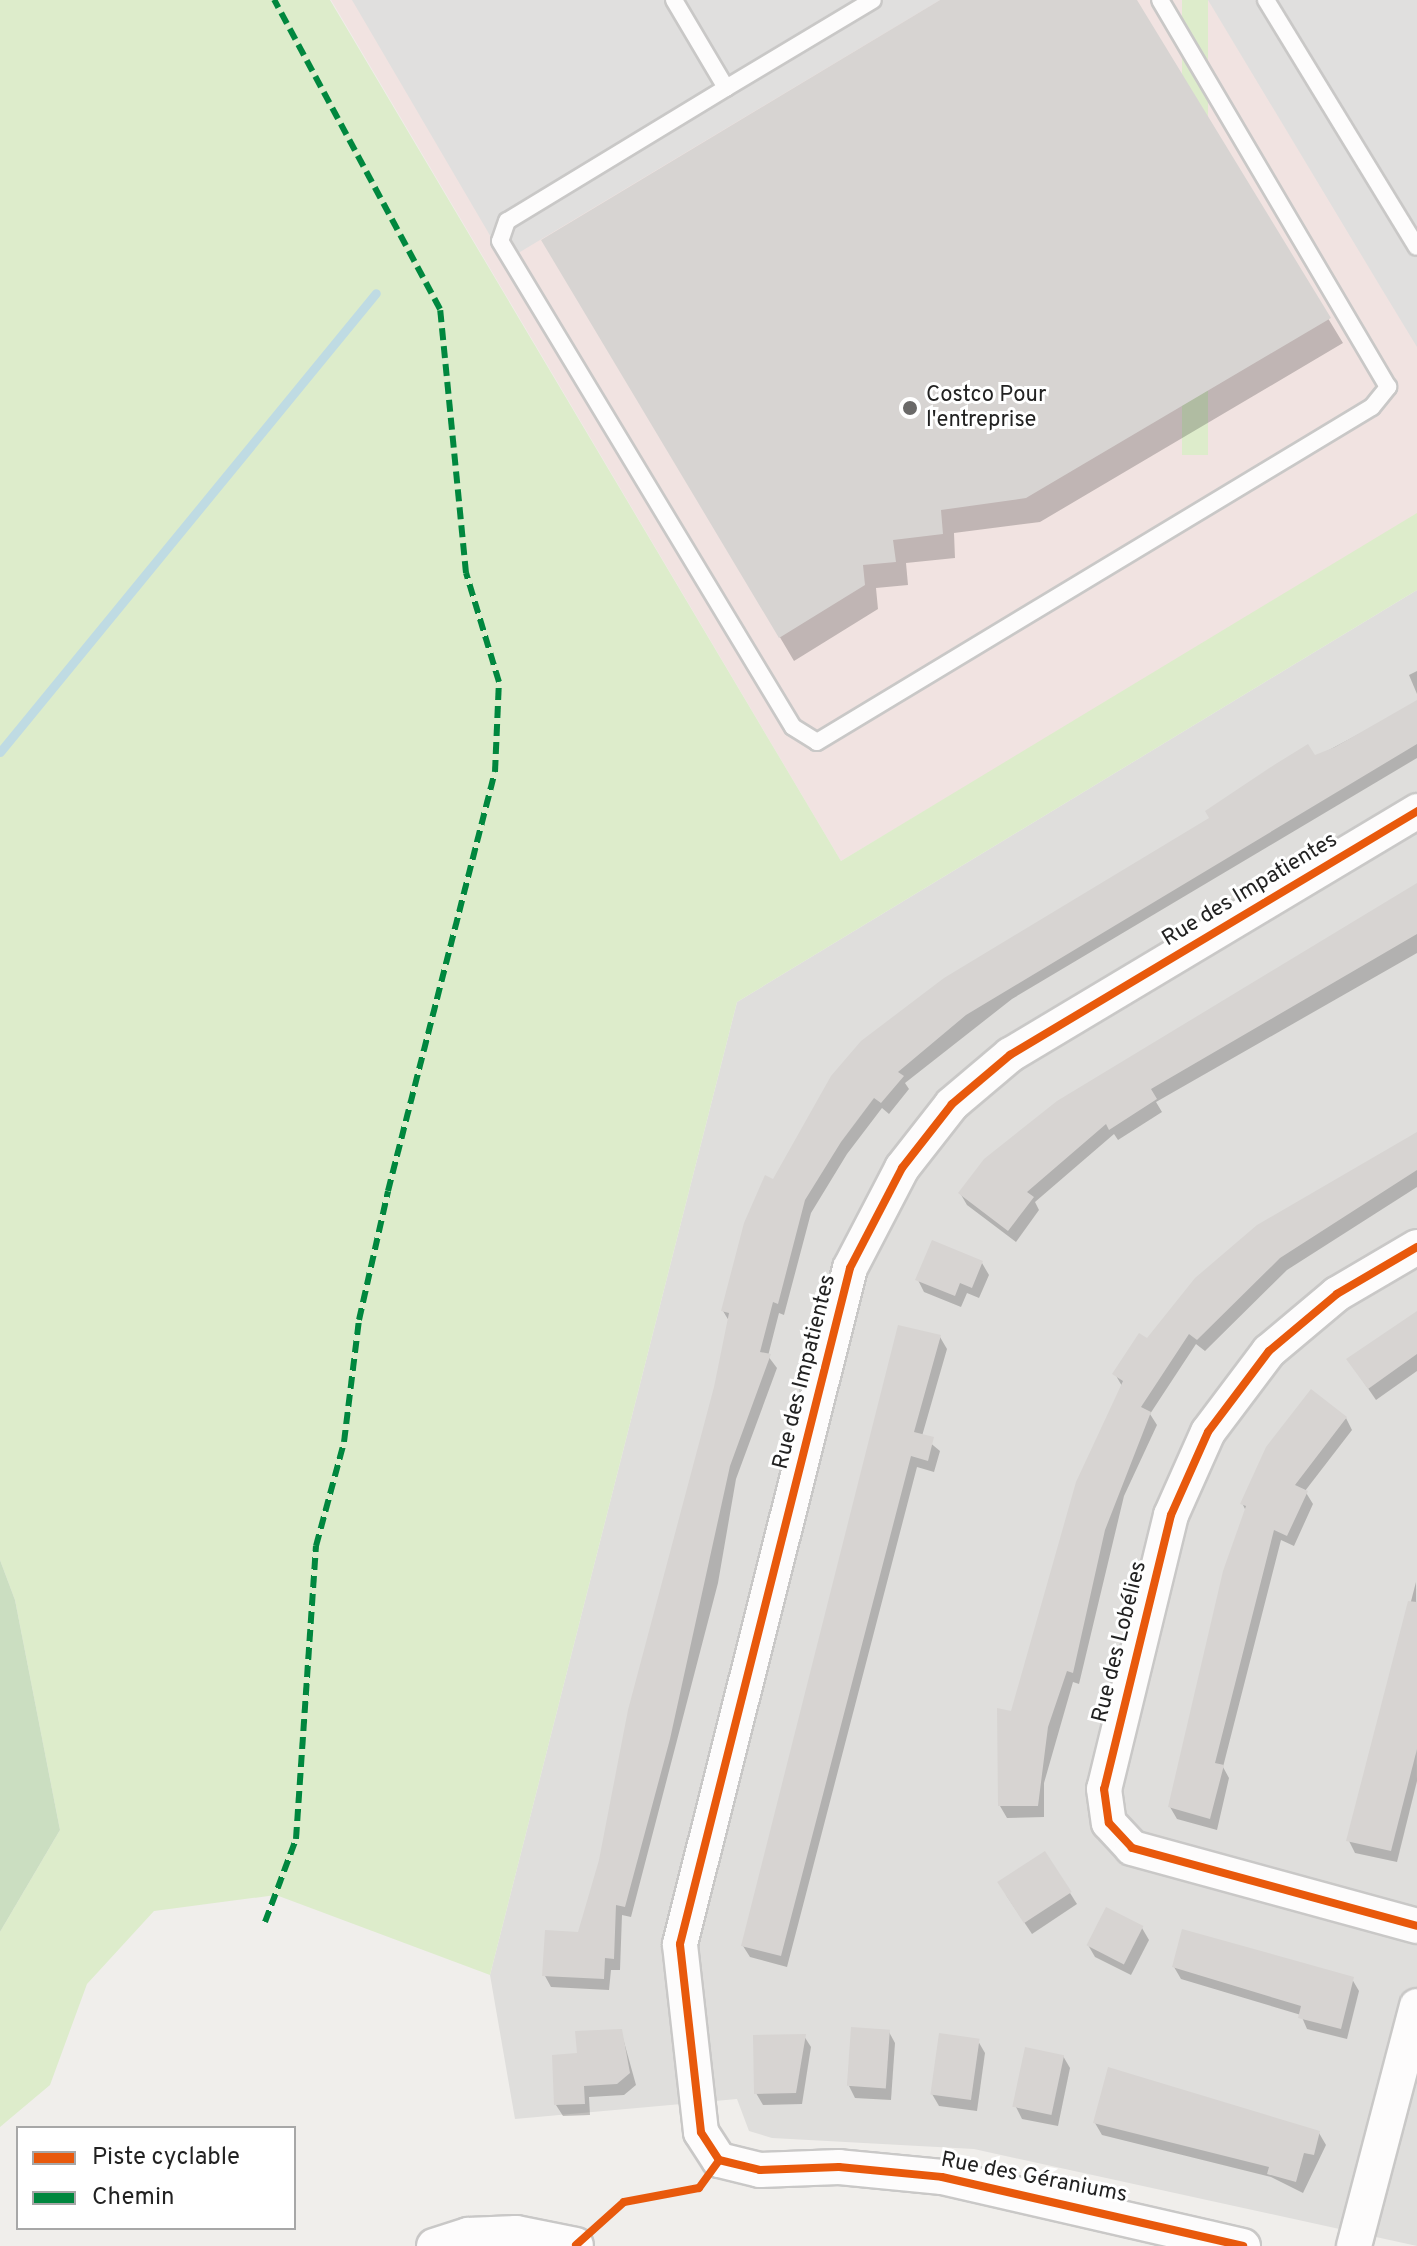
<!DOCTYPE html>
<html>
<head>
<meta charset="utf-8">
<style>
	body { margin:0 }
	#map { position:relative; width:1417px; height:2246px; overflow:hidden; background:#f0eeeb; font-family:Overpass,sans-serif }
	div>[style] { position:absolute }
	.residential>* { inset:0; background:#dfdedc }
	.commercial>* { inset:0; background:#f1e3e1 }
	.grass>* { inset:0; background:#ddeccb; transform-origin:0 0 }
	.forest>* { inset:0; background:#cbdec1 }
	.parking>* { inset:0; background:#e0dfde }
	.shadow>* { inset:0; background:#0003 }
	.stream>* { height:9px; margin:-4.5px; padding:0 4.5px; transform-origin:4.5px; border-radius:4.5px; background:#bfdbe3 }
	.building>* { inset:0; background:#d7d4d2; transform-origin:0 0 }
	.roads { filter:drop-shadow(2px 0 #c9c8c7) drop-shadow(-2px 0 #c9c8c7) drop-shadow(0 2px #c9c8c7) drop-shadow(0 -2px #c9c8c7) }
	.service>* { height:16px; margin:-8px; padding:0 8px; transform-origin:8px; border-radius:8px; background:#fdfcfc }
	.minor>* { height:34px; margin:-17px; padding:0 17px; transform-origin:17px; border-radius:17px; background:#fdfcfc }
	.quiet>* { height:6px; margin-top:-3px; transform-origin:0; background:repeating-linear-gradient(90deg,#00873e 0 12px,transparent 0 18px) }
	.cycleway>* { height:8px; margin:-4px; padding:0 4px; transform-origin:4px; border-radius:4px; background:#e8590c }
	.dots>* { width:22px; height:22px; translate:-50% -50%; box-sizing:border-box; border:4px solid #fff; border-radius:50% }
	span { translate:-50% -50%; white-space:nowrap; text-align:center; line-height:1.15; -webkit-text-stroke:6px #fff; paint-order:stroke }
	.poi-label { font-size:22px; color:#222 }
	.left { translate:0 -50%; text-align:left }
	.street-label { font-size:22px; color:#222 }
	.legend { position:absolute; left:16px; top:2126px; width:280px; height:104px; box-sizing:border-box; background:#fff; border:2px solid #a7a7a7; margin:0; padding:10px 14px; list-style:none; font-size:24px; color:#222 }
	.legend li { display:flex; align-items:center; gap:16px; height:40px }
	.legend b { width:40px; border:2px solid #a7a7a7 }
</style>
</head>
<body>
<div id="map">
	<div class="residential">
		<i style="clip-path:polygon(1417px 590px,1417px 2246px,974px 2149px,772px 2138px,749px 2131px,737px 2099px,515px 2119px,490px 1975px,737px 1002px)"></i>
	</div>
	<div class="commercial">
		<i style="clip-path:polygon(331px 0,1417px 0,1417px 516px,841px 861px)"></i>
	</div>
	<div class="grass">
		<i style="clip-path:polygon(0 0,330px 0,841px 861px,1417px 513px,1417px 590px,737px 1002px,490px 1975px,276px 1895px,154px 1911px,87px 1984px,50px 2085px,0 2127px,0 1932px,60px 1830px,15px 1600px,0 1560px)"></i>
		<i style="left:1182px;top:0;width:26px;height:455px"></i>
	</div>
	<div class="forest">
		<i style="clip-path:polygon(0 1560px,15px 1600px,60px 1830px,0 1932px)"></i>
	</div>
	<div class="parking">
		<i style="clip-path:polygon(352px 0,940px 0,505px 261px)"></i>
		<i style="clip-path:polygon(1208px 0,1417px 0,1417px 347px,1383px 291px)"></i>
	</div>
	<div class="shadow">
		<i style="clip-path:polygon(944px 0,1135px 0,1343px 343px,1040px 522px,954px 533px,955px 558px,906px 563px,908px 585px,876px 588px,878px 609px,794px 661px,544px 240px)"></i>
		<i style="clip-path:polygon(1417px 671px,1417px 694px,1409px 675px)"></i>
		<i style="clip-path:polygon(1417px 703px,1417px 758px,1012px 999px,905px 1083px,909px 1089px,889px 1114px,882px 1108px,847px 1154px,811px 1213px,784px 1315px,779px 1313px,768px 1356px,777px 1368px,736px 1479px,718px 1583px,631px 1917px,622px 1915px,620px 1970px,611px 1970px,609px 1990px,551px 1987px,545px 1976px,580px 1934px,601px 1860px,716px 1387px,729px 1321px,723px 1311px,774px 1181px,833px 1078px,1314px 758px)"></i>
		<i style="clip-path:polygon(1417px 886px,1417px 953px,1156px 1102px,1162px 1112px,1118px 1140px,1114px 1134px,1035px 1202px,1039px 1210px,1016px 1242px,967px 1205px,960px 1193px,1059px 1103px)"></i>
		<i style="clip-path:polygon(1417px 1133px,1417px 1187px,1287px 1270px,1205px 1351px,1196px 1344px,1150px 1414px,1157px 1425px,1124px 1496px,1079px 1684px,1073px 1682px,1044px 1783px,1044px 1817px,1007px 1818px,1000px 1806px,1013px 1714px,1122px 1386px,1115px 1374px,1147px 1340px)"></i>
		<i style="clip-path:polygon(982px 1263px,989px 1275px,979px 1298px,967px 1293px,961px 1307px,924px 1292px,918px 1280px)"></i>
		<i style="clip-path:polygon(1417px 1315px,1417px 1371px,1376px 1400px,1356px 1371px)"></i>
		<i style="clip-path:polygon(940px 1337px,947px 1349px,922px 1436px,940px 1451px,934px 1472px,917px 1467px,787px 1967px,750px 1957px,743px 1946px)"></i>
		<i style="clip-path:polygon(1346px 1418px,1352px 1430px,1305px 1491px,1313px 1504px,1294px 1546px,1281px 1540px,1223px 1767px,1229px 1778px,1217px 1830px,1177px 1819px,1170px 1807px,1246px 1511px,1242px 1503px)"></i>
		<i style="clip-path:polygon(1416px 1582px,1417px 1781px,1397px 1862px,1355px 1853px,1349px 1841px)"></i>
		<i style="clip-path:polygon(1070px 1893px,1077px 1904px,1032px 1934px,1006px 1895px)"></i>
		<i style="clip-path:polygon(1142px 1928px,1149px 1940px,1131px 1975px,1095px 1957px,1088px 1945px)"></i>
		<i style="clip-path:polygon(1174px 1967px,1352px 1979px,1359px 1991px,1347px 2039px,1307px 2029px,1301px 2015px,1181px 1979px)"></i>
		<i style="clip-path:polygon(621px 2031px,636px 2085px,624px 2095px,589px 2097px,590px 2115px,563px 2116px,556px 2105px)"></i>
		<i style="clip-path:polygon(889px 2032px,895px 2043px,891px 2100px,855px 2098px,849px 2086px)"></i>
		<i style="clip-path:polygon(804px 2036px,811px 2047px,802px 2104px,763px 2105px,756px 2093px)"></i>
		<i style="clip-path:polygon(978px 2041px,985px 2053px,977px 2111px,939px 2106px,932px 2094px)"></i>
		<i style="clip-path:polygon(1063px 2056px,1070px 2068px,1058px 2126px,1022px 2119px,1016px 2107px)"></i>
		<i style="clip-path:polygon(1095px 2123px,1319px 2133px,1326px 2145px,1303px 2193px,1271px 2177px,1102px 2135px)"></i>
	</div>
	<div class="stream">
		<i style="left:0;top:752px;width:593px;rotate:-50.68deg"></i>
	</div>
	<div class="building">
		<i style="clip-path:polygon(940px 0,1137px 0,1331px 318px,1026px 498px,941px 510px,943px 534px,893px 540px,896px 562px,863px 565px,865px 585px,779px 638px,541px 240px)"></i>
		<i style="clip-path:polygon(1417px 700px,1417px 744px,966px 1015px,898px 1072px,904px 1076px,881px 1103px,874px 1098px,841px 1142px,805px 1200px,778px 1304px,773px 1302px,760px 1352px,771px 1354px,730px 1466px,670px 1739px,625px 1907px,616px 1905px,614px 1959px,605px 1958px,604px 1979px,542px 1976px,545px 1930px,578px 1932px,599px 1860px,628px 1710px,714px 1387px,729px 1313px,721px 1311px,744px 1223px,765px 1175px,773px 1179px,831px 1076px,861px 1041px,944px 978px,1209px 818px,1205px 811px,1274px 765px,1308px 744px,1315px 755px,1335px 747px)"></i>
		<i style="clip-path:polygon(1417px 883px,1417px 934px,1151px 1089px,1157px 1099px,1109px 1130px,1106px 1124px,1027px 1192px,1034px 1197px,1008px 1231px,958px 1193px,984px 1159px,1057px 1101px)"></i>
		<i style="clip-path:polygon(1417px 1132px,1417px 1170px,1280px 1258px,1197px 1340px,1189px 1334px,1141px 1407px,1151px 1412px,1105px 1530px,1073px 1673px,1067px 1671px,1048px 1727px,1038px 1806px,998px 1806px,997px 1708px,1011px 1711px,1076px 1482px,1123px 1381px,1112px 1374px,1139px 1333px,1147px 1338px,1195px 1278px,1257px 1225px)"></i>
		<i style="clip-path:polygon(932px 1240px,983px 1261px,972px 1288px,960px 1283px,955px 1296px,915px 1280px)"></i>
		<i style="clip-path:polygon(1417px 1311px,1417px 1354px,1368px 1389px,1346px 1359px)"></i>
		<i style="clip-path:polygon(898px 1325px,941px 1335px,914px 1432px,934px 1437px,928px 1461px,911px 1456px,781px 1956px,741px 1946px)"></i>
		<i style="clip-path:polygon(1311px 1389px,1347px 1417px,1295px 1485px,1308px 1491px,1287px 1536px,1274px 1530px,1215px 1763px,1224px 1765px,1210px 1819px,1168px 1807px,1223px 1571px,1246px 1506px,1240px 1504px,1266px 1447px)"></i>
		<i style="clip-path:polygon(1408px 1601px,1417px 1602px,1417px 1749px,1391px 1851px,1346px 1841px)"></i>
		<i style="left:1045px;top:1851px;width:49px;height:57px;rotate:57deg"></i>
		<i style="left:1106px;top:1907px;width:42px;height:43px;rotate:27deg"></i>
		<i style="clip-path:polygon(1182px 1929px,1354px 1977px,1341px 2029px,1298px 2018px,1301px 2006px,1172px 1967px)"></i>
		<i style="left:851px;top:2027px;width:39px;height:59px;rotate:4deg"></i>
		<i style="clip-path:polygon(622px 2029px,630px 2073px,617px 2084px,584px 2086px,585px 2104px,554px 2105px,552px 2055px,577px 2053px,575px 2031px)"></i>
		<i style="left:939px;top:2033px;width:41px;height:62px;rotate:8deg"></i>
		<i style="clip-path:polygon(806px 2034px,796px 2093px,754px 2094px,753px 2035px)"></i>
		<i style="left:1025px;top:2047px;width:40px;height:61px;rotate:12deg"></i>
		<i style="clip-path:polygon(1108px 2067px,1320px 2131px,1314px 2155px,1304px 2153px,1296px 2182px,1267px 2174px,1269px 2167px,1093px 2123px)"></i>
	</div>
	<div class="roads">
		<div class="service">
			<i style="left:674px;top:0;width:102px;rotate:59.4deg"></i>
			<i style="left:726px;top:88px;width:171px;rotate:-30.9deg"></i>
			<i style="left:1266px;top:0;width:289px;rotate:58.6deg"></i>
			<i style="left:726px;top:88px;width:256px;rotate:148.7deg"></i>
			<i style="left:507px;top:221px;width:21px;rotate:109deg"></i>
			<i style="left:500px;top:241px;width:567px;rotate:58.92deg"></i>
			<i style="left:793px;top:727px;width:28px;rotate:32deg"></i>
			<i style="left:817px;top:742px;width:648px;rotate:-31.12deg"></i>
			<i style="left:1372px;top:407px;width:26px;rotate:-51deg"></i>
			<i style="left:1388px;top:387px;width:449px;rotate:-120.5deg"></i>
		</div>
		<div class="minor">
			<i style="left:1417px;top:1247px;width:93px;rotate:149.6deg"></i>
			<i style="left:1337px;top:1294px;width:89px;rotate:140deg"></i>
			<i style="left:1269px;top:1351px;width:101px;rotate:127deg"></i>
			<i style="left:1208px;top:1432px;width:91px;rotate:114deg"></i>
			<i style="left:1171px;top:1515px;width:282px;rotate:103.7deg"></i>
			<i style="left:1104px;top:1789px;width:34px;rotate:82deg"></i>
			<i style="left:1109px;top:1823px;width:34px;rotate:47deg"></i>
			<i style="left:1132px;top:1848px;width:295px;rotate:15.3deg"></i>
			<i style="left:434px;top:2246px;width:36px;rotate:-18deg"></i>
			<i style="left:468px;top:2235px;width:48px;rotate:-2.4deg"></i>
			<i style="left:516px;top:2233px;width:61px;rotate:11.3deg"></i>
			<i style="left:1243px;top:2246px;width:309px;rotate:-167.1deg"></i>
			<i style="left:942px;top:2177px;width:103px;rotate:-174.5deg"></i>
			<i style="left:839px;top:2167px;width:79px;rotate:177.8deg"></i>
			<i style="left:760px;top:2170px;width:42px;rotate:-166.3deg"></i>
			<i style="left:719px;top:2160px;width:33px;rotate:-123deg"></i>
			<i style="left:701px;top:2132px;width:189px;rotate:-96.4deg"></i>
			<i style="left:680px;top:1944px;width:697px;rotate:-75.88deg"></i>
			<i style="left:850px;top:1268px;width:113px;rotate:-62.5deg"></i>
			<i style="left:902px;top:1168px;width:81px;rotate:-52deg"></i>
			<i style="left:952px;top:1104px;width:76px;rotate:-40.2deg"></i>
			<i style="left:1010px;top:1055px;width:475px;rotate:-30.9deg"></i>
			<i style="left:1354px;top:2246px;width:248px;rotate:-75.3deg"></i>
		</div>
	</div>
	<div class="quiet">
		<i style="left:265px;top:1922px;width:89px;rotate:-69.5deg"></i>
		<i style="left:296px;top:1839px;width:294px;rotate:-86.1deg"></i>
		<i style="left:316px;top:1546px;width:108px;rotate:-74.9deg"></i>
		<i style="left:344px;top:1442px;width:123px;rotate:-83deg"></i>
		<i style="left:359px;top:1320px;width:132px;rotate:-77.3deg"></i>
		<i style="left:388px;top:1191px;width:432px;rotate:-75.7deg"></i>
		<i style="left:495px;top:772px;width:90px;rotate:-87.5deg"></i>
		<i style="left:499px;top:682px;width:114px;rotate:-106.8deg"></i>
		<i style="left:466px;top:573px;width:265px;rotate:-95.6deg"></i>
		<i style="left:440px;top:309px;width:351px;rotate:-118.2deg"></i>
	</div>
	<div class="cycleway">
		<i style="left:1417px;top:1247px;width:93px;rotate:149.6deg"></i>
		<i style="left:1337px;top:1294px;width:89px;rotate:140deg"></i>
		<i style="left:1269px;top:1351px;width:101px;rotate:127deg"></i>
		<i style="left:1208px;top:1432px;width:91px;rotate:114deg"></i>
		<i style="left:1171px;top:1515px;width:282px;rotate:103.7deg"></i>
		<i style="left:1104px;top:1789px;width:34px;rotate:82deg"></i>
		<i style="left:1109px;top:1823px;width:34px;rotate:47deg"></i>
		<i style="left:1132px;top:1848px;width:295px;rotate:15.3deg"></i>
		<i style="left:719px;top:2160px;width:33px;rotate:-123deg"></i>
		<i style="left:701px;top:2132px;width:189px;rotate:-96.4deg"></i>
		<i style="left:680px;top:1944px;width:697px;rotate:-75.88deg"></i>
		<i style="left:850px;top:1268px;width:113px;rotate:-62.5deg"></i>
		<i style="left:902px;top:1168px;width:81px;rotate:-52deg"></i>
		<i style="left:952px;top:1104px;width:76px;rotate:-40.2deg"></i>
		<i style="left:1010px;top:1055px;width:475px;rotate:-30.9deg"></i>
		<i style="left:719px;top:2160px;width:42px;rotate:13.7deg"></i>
		<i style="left:760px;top:2170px;width:79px;rotate:-2.2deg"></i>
		<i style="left:839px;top:2167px;width:103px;rotate:5.5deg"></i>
		<i style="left:942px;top:2177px;width:309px;rotate:12.9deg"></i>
		<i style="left:576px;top:2245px;width:64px;rotate:-41.9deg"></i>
		<i style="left:624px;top:2202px;width:76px;rotate:-10.6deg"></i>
		<i style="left:699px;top:2188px;width:34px;rotate:-54deg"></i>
	</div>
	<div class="dots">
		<i style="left:910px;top:408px;background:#6a6968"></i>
	</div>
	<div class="poi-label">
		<span class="left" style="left:926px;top:408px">Costco Pour<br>l'entreprise</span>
	</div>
	<div class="street-label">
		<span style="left:1250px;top:890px;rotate:-31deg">Rue des Impatientes</span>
		<span style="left:805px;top:1372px;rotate:-76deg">Rue des Impatientes</span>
		<span style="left:1120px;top:1642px;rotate:-76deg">Rue des Lobélies</span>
		<span style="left:1034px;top:2178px;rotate:11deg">Rue des Géraniums</span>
	</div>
	<ul class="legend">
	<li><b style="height:10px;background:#e8590c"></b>Piste cyclable</li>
	<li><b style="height:10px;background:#00873e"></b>Chemin</li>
	</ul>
</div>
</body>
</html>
